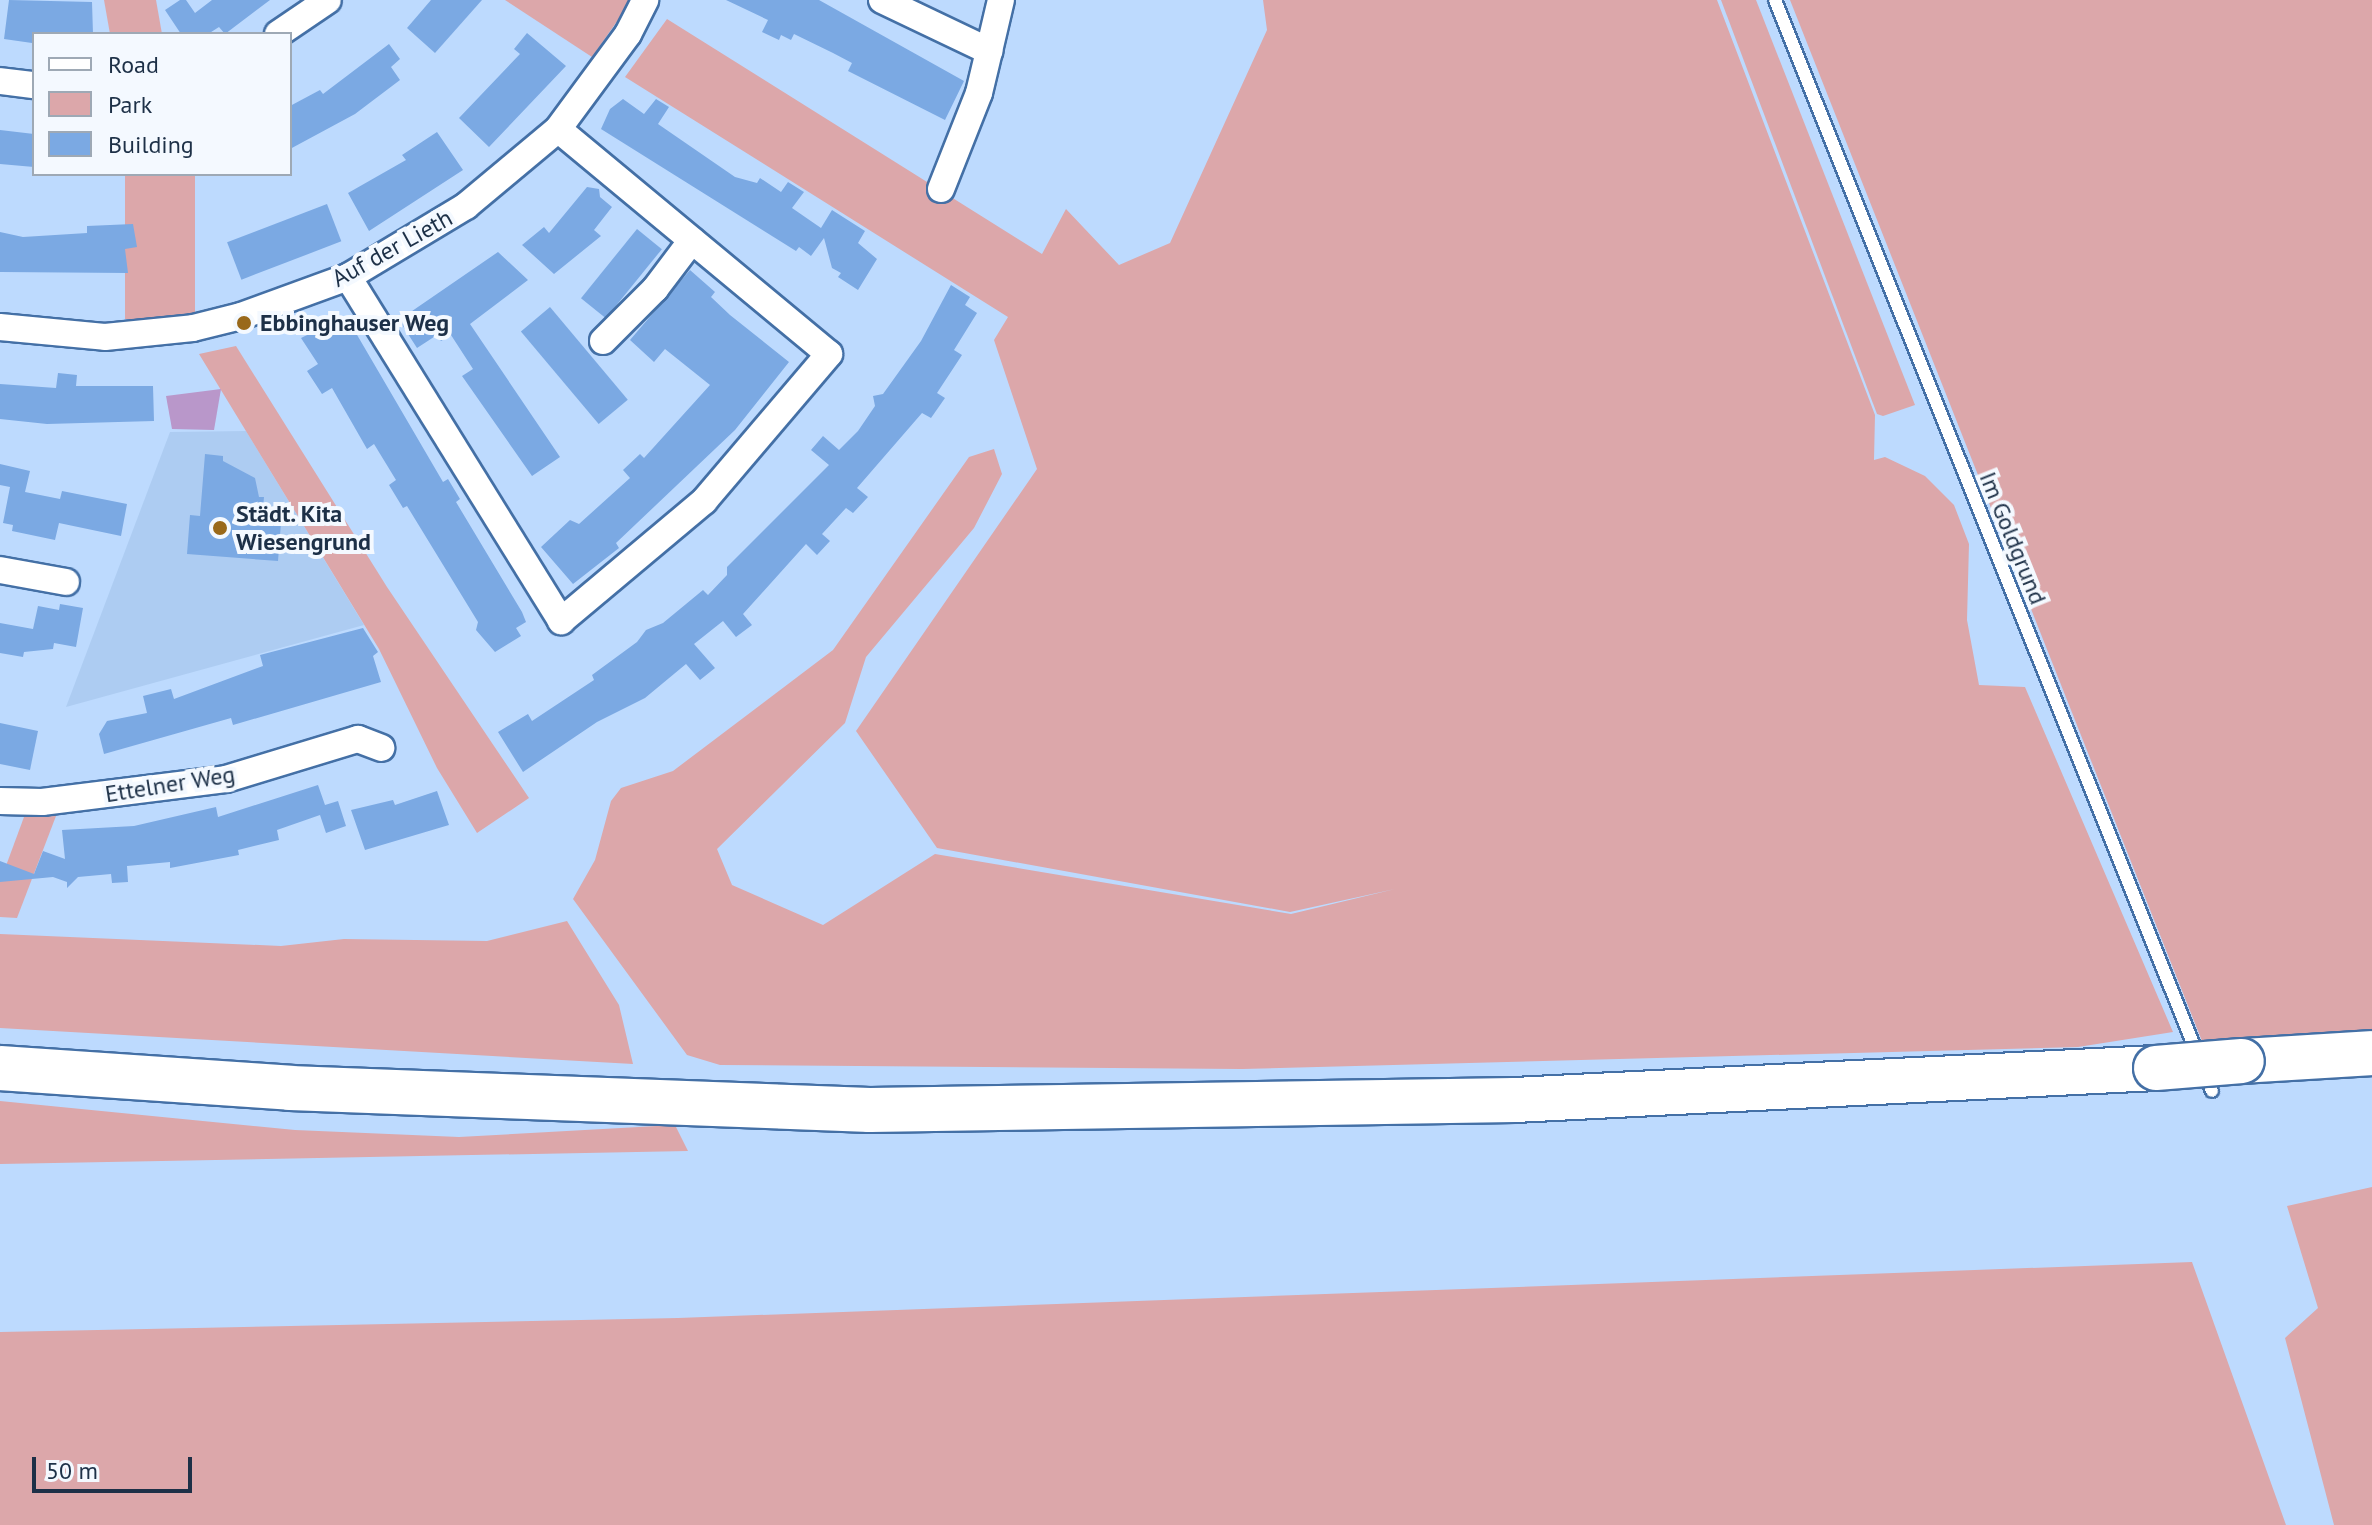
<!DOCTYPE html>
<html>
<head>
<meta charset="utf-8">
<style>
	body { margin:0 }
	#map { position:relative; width:2372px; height:1525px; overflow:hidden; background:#bddafe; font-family:"PT Sans",sans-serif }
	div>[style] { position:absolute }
	.built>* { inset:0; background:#adccf2 }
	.green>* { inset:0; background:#dca7aa; transform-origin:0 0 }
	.water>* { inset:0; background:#b997ca }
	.building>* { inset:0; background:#7ba9e3; transform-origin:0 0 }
	.roads { filter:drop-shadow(2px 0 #4470a6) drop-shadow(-2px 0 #4470a6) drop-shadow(0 2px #4470a6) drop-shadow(0 -2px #4470a6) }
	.service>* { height:12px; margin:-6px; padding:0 6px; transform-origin:6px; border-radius:6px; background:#fff }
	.minor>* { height:26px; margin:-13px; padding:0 13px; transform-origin:13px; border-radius:13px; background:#fff }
	.trunk>* { height:44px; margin:-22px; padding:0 22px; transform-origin:22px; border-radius:22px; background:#fff }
	.bridges { filter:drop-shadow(2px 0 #4470a6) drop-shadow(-2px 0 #4470a6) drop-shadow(0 2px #4470a6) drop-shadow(0 -2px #4470a6) }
	.trunk-bridge>* { height:44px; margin:-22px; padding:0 22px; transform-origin:22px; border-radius:22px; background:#fff }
	.dots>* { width:22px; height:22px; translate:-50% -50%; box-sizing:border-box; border:4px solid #f4f9ff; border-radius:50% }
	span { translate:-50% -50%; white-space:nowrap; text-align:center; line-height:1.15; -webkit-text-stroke:8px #f4f9ff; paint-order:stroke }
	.street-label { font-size:24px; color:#1d3047 }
	.poi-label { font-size:24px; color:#1d3047; font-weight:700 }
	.left { translate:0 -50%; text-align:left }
	.legend { position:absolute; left:32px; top:32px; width:260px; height:144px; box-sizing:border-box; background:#f4f9ff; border:2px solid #9ea9b5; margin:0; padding:10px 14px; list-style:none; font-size:24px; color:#1d3047 }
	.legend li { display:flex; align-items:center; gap:16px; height:40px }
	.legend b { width:40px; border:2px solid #9ea9b5 }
	.scale { position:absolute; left:32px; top:1457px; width:160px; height:36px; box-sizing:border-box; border:4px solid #1d3047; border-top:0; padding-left:10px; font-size:24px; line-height:28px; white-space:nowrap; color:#1d3047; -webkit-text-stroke:6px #f4f9ff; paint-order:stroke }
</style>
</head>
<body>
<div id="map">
	<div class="built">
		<i style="clip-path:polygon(246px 431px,364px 625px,66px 707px,170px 432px)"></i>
	</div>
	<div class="green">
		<i style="clip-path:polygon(104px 0,156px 0,162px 34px,110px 34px)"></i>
		<i style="clip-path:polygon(505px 0,632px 0,592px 57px)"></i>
		<i style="clip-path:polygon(1263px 0,1717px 0,1875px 415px,1874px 460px,1885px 457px,1925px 476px,1954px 505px,1969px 544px,1967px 620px,1979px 685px,2025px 687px,2173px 1032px,2078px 1047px,1242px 1069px,720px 1065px,687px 1055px,573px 899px,595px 860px,611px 801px,621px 788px,673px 771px,833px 650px,969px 457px,994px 449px,1002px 474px,974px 528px,866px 657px,845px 723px,717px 849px,732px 885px,823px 925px,935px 854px,1291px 914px,1395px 889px,1290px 912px,937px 848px,856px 731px,1037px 469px,994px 340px,1008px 317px,625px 77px,667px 19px,1042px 254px,1066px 209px,1119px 265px,1170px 243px,1267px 30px)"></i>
		<i style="clip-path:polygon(1721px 0,1756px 0,1915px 405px,1883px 416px,1877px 414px)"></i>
		<i style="clip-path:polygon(1790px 0,2372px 0,2372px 1032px,2202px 1041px)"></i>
		<i style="left:125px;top:174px;width:70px;height:145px"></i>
		<i style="clip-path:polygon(236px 346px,387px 587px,529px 798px,477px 833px,437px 768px,379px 649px,199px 354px)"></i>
		<i style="clip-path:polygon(56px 816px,17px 918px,0 917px,0 882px,24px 817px)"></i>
		<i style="clip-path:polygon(567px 921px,619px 1005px,633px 1064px,0 1028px,0 934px,281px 946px,344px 939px,487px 941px)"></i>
		<i style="clip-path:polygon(0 1101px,295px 1130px,459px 1137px,675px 1125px,688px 1151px,0 1164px)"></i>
		<i style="clip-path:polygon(2372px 1187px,2372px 1525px,2334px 1525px,2285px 1338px,2318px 1308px,2287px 1206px)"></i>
		<i style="clip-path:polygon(2192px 1262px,2286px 1525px,0 1525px,0 1332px,678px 1318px)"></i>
	</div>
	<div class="water">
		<i style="clip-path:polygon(221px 389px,214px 430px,172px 429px,166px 396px)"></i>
	</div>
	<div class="building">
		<i style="clip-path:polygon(9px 0,92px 2px,93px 34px,33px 34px,32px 43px,4px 39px)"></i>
		<i style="clip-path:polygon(180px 0,186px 0,195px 13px,212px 0,270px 0,225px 34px,219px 27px,208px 34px,181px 34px,165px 10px)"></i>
		<i style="clip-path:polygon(431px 0,482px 0,435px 53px,407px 28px)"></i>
		<i style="clip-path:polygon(726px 0,819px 0,964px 81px,945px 120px,848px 71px,852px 63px,833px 53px,794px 34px,791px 40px,781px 35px,779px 40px,762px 32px,768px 20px)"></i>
		<i style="clip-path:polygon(527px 33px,566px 66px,489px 147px,459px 118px,520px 54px,514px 49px)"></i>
		<i style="clip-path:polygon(389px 44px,400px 59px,391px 67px,400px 80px,355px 114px,290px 149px,290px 106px,320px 90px,323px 94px)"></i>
		<i style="clip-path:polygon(623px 99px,644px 114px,656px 99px,669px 107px,658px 124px,735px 177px,757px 183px,760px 178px,781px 192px,788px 182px,804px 192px,792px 208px,821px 228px,832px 210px,865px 231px,858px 243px,877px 259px,858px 290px,838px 277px,841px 273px,832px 268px,824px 238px,811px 256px,799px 247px,796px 251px,601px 129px,610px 109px)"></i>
		<i style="clip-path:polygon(0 130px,34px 134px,34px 167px,0 164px)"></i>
		<i style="clip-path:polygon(437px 132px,463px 170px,369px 231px,348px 193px,406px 160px,402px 155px)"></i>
		<i style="clip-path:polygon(587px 187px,599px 189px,600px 197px,612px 207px,594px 230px,601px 236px,554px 274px,522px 245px,544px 227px,549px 233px)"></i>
		<i style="left:327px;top:204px;width:40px;height:107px;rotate:69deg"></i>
		<i style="clip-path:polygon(133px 224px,137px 247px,125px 249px,128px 273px,0 272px,0 232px,23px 237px,87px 233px,87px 226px)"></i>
		<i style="left:637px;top:229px;width:32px;height:89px;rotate:39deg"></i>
		<i style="clip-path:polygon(498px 252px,528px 280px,470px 324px,560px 457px,532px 476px,462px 376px,473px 369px,451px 335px,441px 341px,437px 335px,417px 348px,399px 320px)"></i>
		<i style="clip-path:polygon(690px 270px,715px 292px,711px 297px,730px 315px,789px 362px,735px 430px,616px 543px,619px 548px,573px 584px,541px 547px,570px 520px,579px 524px,630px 478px,623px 470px,640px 454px,644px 458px,710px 385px,665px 349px,654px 362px,630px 340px)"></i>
		<i style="clip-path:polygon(951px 285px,970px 297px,965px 305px,977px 313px,954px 350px,962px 355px,937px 393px,945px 398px,931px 418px,922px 413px,857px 488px,868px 497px,853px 513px,846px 508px,822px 534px,830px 541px,817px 555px,806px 544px,743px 614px,752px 625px,736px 637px,723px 621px,694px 644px,715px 668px,700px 680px,686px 664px,645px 698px,597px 722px,523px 772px,498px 732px,528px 714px,532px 721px,594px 680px,592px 675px,637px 642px,646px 630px,663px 623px,703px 590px,708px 595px,727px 575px,727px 567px,829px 465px,811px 450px,823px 436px,839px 450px,858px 431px,875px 406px,873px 396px,883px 394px,921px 341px)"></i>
		<i style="left:550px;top:307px;width:121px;height:38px;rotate:50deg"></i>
		<i style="clip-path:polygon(346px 316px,443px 482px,448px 479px,460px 499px,456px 502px,522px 612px,526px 622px,516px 628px,521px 636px,495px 652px,476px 630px,478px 622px,407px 506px,403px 508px,389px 485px,396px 480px,374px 444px,367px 449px,332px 388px,322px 394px,307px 371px,318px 364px,301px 338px)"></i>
		<i style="clip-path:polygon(58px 373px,77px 375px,76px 386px,153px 386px,154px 421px,47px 424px,0 419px,0 384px,56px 388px)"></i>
		<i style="clip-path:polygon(205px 454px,223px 456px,223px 461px,255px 478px,259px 497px,264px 497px,262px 521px,281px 523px,278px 561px,187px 554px,190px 515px,200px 516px)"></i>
		<i style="clip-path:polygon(0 464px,30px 471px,25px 492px,60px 499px,62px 491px,127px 504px,121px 536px,59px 523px,55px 540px,12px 531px,13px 525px,3px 523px,10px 487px,0 485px)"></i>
		<i style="clip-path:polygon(60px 604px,83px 608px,76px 647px,54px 643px,53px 649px,24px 652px,23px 657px,0 653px,0 623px,33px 629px,38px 606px,59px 610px)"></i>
		<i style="clip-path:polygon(363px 628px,378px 652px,373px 656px,381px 682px,233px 725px,231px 718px,104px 754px,99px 734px,107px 721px,147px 713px,143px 696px,171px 689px,174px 699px,263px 666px,260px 655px)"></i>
		<i style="clip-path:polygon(0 723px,38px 731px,30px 770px,0 764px)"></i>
		<i style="clip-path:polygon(318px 785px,325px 805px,338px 801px,346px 826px,326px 833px,320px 815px,277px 830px,279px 840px,238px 850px,239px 855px,170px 868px,170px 862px,127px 866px,128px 882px,112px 883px,111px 874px,78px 877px,67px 888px,67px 882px,53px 877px,0 882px,0 861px,34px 874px,43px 851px,65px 859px,62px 830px,134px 826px,216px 807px,218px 817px)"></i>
		<i style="clip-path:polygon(437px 791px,449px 825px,365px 850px,351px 810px,393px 800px,395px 805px)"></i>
	</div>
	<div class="roads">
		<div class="service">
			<i style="left:1775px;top:0;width:1175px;rotate:68.17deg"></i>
		</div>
		<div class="minor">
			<i style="left:882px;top:0;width:119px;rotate:25.5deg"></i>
			<i style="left:989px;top:51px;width:52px;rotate:-76.8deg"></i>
			<i style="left:278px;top:34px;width:60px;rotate:-34.2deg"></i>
			<i style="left:0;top:81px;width:34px;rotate:7deg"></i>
			<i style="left:941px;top:189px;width:103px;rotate:-68.4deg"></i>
			<i style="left:979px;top:93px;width:43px;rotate:-76.6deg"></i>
			<i style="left:348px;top:277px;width:405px;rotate:58.2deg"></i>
			<i style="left:561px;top:621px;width:187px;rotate:-40deg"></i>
			<i style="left:704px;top:501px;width:193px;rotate:-49.6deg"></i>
			<i style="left:829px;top:354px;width:352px;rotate:-140.3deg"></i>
			<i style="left:0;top:327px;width:105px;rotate:5.4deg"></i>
			<i style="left:105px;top:337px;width:88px;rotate:-5.8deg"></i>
			<i style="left:193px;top:328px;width:49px;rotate:-14deg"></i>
			<i style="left:241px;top:316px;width:114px;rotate:-20deg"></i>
			<i style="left:348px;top:277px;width:138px;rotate:-31deg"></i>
			<i style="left:466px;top:206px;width:120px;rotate:-39.9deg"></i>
			<i style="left:558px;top:129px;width:118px;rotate:-53.6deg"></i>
			<i style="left:628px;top:34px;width:38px;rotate:-63deg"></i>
			<i style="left:603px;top:341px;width:74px;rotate:-45deg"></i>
			<i style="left:655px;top:289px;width:61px;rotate:-52.9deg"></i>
			<i style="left:0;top:570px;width:67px;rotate:10.3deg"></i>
			<i style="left:0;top:801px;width:42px;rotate:1.4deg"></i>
			<i style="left:42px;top:802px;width:185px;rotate:-7.1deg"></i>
			<i style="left:226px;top:779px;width:138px;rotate:-16.9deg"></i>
			<i style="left:358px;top:739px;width:25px;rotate:21deg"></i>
		</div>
		<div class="trunk">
			<i style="left:2242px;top:1061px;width:130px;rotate:-3.5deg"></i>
			<i style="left:0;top:1068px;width:291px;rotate:3.9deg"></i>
			<i style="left:290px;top:1088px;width:580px;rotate:2.17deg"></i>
			<i style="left:870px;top:1110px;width:645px;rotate:-0.89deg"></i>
			<i style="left:1515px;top:1100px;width:642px;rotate:-2.86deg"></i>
		</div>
	</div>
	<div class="bridges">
		<div class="trunk-bridge">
			<i style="left:2156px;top:1068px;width:86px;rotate:-4.7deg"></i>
		</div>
	</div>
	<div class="dots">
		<i style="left:244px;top:323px;background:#99691b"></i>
		<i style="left:220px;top:528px;background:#99691b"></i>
	</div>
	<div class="street-label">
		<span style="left:392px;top:248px;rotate:-29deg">Auf der Lieth</span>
		<span style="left:2013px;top:538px;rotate:68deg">Im Goldgrund</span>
		<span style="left:170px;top:784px;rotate:-9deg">Ettelner Weg</span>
	</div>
	<div class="poi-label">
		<span class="left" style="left:260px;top:323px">Ebbinghauser Weg</span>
		<span class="left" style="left:236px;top:528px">Städt. Kita<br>Wiesengrund</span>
	</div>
	<ul class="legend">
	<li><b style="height:10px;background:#fff"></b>Road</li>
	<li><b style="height:22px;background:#dca7aa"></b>Park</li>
	<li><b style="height:22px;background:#7ba9e3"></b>Building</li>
	</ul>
	<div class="scale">50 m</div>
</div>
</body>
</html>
